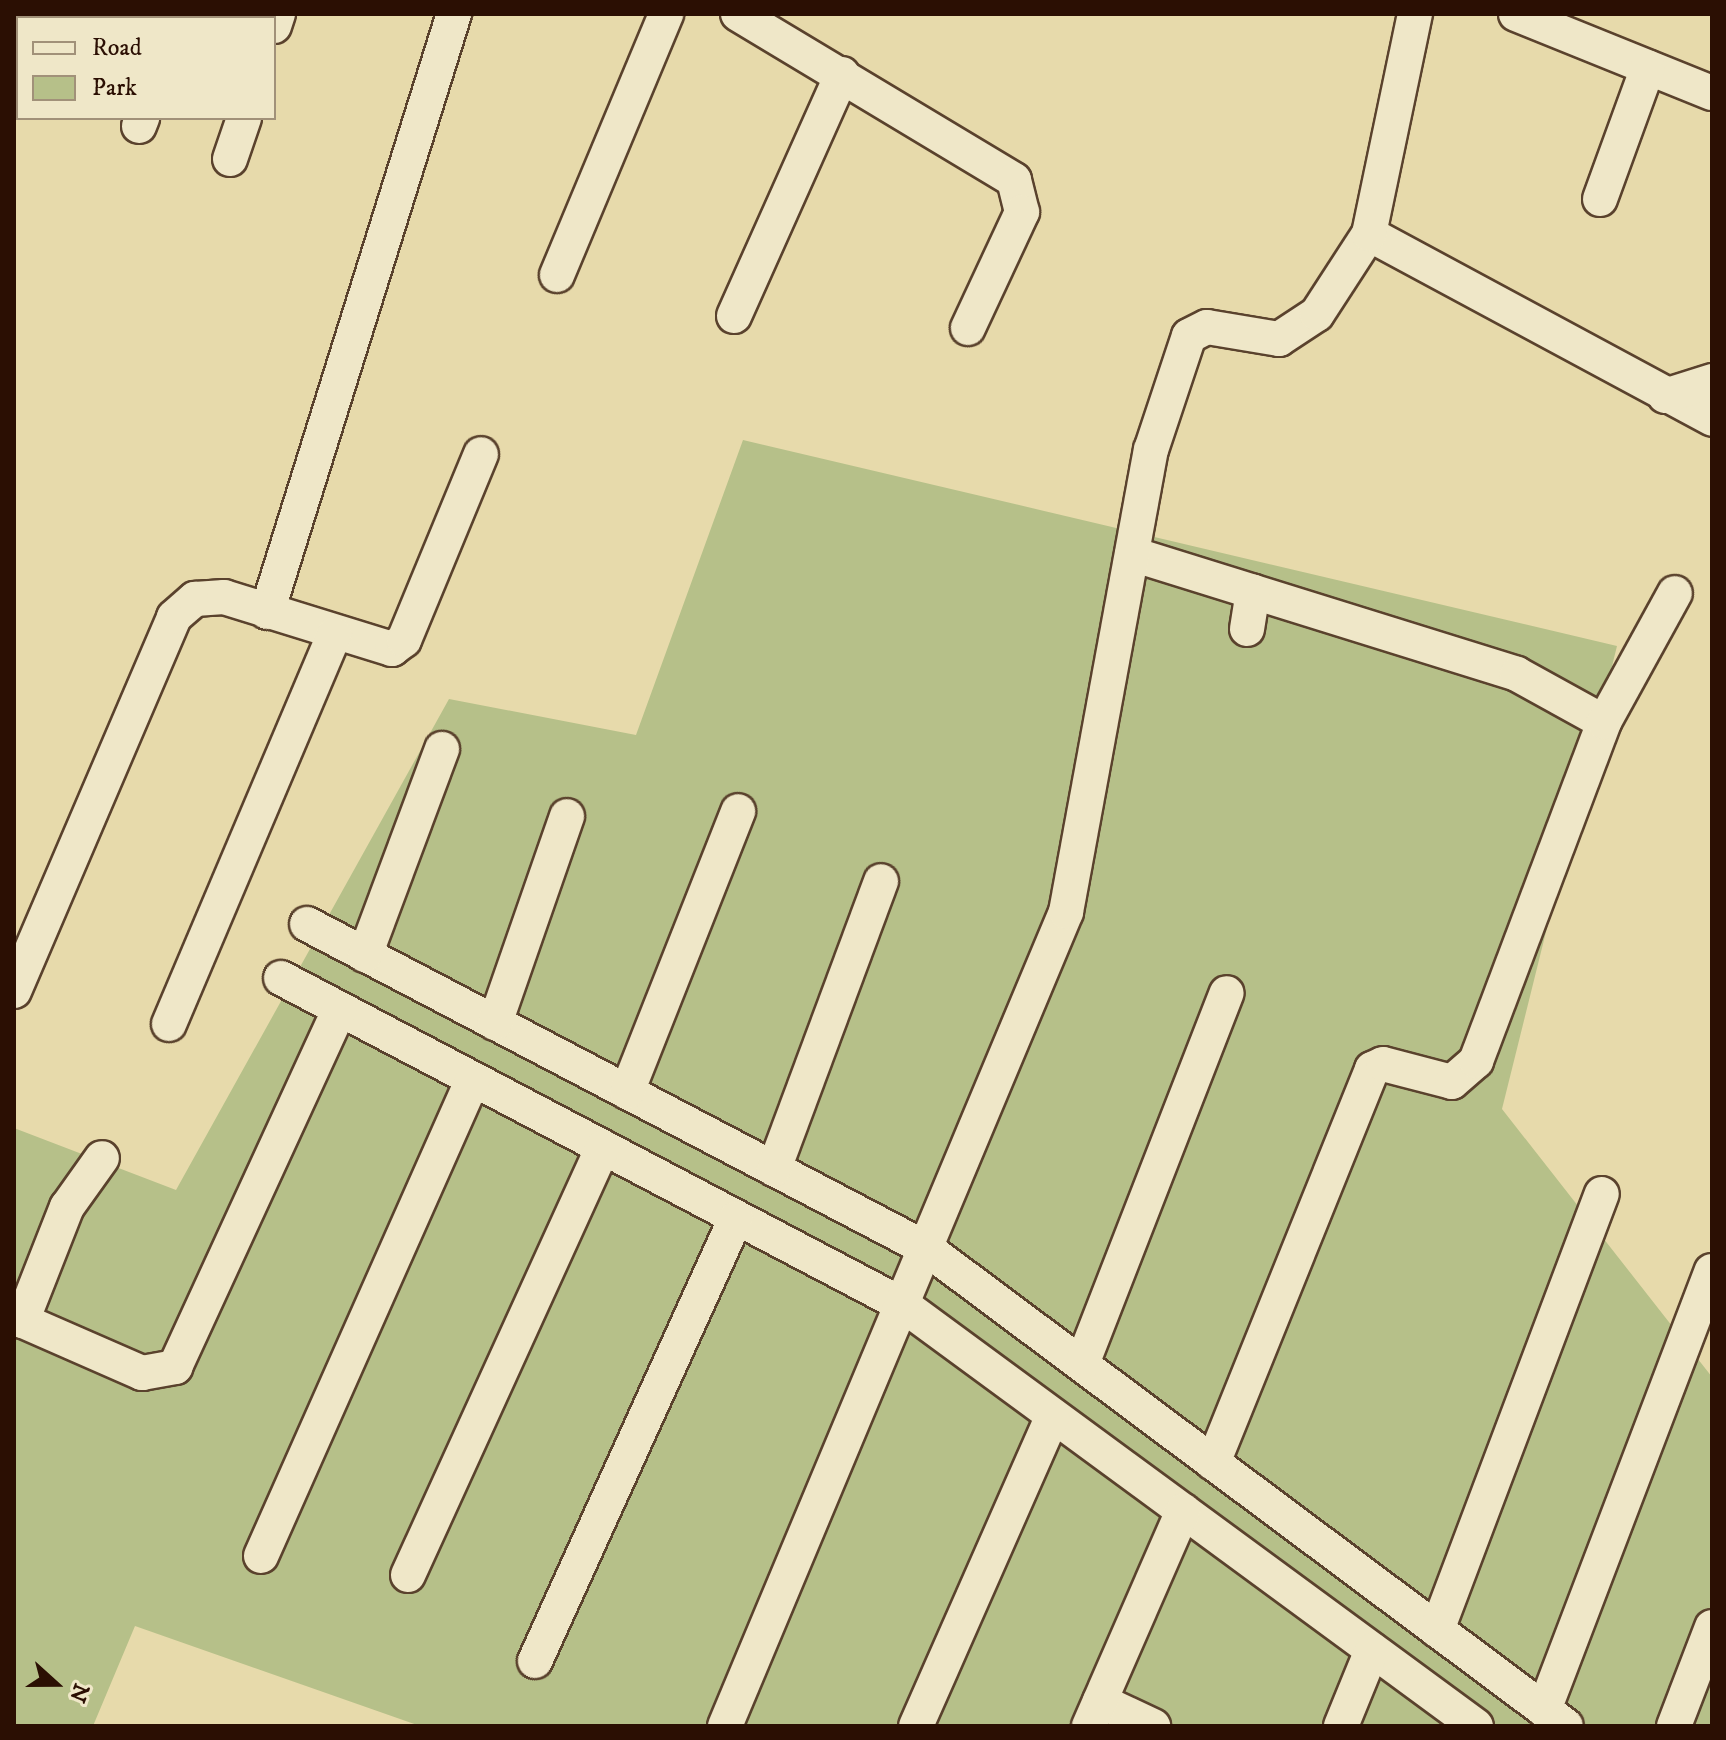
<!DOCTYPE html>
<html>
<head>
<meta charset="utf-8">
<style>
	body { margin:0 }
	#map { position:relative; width:1726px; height:1740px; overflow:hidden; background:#e7daab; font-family:"IM FELL DW Pica",serif }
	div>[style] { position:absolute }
	.green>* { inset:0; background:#b6c089 }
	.roads { filter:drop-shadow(2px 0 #5a422d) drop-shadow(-2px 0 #5a422d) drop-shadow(0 2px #5a422d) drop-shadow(0 -2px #5a422d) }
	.minor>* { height:34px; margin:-17px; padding:0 17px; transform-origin:17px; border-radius:17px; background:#efe7c8 }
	span { translate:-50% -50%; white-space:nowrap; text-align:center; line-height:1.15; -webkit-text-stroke:8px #efe7c8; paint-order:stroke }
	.frame { position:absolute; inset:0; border:16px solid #2b0f03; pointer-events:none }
	.legend { position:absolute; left:16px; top:16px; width:260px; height:104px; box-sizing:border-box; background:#efe7c8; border:2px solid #a19179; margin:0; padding:10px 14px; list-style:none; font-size:24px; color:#2b0f03 }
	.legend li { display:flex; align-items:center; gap:16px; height:40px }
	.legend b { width:40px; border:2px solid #a19179 }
	.north { position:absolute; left:16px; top:1644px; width:80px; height:80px; -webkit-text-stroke:6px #efe7c8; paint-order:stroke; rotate:111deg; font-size:22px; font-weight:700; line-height:32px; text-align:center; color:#2b0f03 }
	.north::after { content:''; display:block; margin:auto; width:28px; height:36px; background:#2b0f03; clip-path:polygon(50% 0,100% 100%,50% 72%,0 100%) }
</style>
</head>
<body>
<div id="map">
	<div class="green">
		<i style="clip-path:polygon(743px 440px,1617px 646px,1502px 1109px,1712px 1377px,1712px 1726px,420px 1726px,135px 1626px,93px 1726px,14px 1726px,14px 1128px,176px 1190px,449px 699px,636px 735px)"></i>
	</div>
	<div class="roads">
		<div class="minor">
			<i style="left:738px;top:14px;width:322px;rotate:31deg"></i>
			<i style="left:1014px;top:180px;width:33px;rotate:76deg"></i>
			<i style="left:1022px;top:212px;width:128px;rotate:115deg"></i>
			<i style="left:1516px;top:14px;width:211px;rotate:22deg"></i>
			<i style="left:178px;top:18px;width:4px;rotate:-76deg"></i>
			<i style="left:274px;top:26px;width:13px;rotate:-72deg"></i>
			<i style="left:139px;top:126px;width:9px;rotate:-69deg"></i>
			<i style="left:230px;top:159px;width:43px;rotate:-71.1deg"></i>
			<i style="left:1600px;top:199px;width:140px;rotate:-70deg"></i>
			<i style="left:1369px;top:234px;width:390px;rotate:28.3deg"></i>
			<i style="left:557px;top:275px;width:283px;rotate:-67.3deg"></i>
			<i style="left:734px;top:316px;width:265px;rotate:-65.9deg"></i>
			<i style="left:1665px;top:396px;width:49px;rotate:-17.7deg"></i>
			<i style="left:1132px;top:554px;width:403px;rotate:17.3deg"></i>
			<i style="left:1517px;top:674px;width:99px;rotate:28.9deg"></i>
			<i style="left:267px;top:612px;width:627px;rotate:-72.64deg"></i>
			<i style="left:1247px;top:629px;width:38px;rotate:-81deg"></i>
			<i style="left:307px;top:924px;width:700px;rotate:27.66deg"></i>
			<i style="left:927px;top:1249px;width:797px;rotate:36.74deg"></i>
			<i style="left:365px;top:955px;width:220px;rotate:-69.5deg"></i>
			<i style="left:281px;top:978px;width:703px;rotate:27.73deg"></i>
			<i style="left:903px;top:1305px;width:711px;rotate:36.31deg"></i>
			<i style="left:14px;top:991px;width:407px;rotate:-66.8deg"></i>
			<i style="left:174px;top:617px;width:28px;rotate:-41deg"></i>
			<i style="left:195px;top:599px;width:29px;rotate:-4deg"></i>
			<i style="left:224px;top:597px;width:176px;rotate:17.2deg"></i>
			<i style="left:392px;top:649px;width:15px;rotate:-37deg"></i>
			<i style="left:404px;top:640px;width:201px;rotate:-67.5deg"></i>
			<i style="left:495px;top:1023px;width:219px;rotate:-70.8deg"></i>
			<i style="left:169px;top:1024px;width:423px;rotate:-67deg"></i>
			<i style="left:627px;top:1092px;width:302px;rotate:-68.4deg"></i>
			<i style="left:774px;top:1169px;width:307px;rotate:-69.6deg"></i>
			<i style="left:14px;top:1317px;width:140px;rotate:23.6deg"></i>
			<i style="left:142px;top:1373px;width:34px;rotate:-10deg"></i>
			<i style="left:175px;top:1367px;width:394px;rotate:-65.3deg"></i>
			<i style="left:22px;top:1321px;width:123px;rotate:-68.5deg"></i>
			<i style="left:67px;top:1207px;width:60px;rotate:-54.5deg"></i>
			<i style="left:1082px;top:1364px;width:398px;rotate:-68.7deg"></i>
			<i style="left:1213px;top:1463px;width:425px;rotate:-68deg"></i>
			<i style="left:1372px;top:1069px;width:12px;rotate:-24deg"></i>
			<i style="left:1383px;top:1064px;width:71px;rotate:14.6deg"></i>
			<i style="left:1452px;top:1082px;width:32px;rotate:-41deg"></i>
			<i style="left:1476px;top:1061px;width:362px;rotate:-69.3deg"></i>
			<i style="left:1604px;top:722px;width:147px;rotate:-61.2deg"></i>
			<i style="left:261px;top:1556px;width:522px;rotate:-66.04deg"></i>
			<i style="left:408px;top:1575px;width:470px;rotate:-65.5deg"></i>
			<i style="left:1437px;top:1630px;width:466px;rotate:-69.3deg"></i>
			<i style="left:535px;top:1661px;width:486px;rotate:-65.6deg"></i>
			<i style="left:1100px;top:1701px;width:59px;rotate:25.3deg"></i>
			<i style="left:1544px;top:1710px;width:470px;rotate:-69.1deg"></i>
			<i style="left:725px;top:1726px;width:883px;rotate:-67.27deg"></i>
			<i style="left:1066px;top:912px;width:470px;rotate:-79.6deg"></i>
			<i style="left:1151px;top:450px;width:120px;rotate:-71.6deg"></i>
			<i style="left:1189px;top:336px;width:20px;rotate:-27deg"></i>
			<i style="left:1207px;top:327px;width:73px;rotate:9.5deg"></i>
			<i style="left:1279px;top:339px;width:45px;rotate:-33.3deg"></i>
			<i style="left:1317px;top:314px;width:95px;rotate:-57deg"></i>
			<i style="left:1369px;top:234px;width:225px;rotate:-78.2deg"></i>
			<i style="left:916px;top:1726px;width:339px;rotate:-66.2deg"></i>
			<i style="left:1089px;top:1726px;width:235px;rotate:-66.4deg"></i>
			<i style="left:1341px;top:1726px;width:82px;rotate:-67.8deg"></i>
			<i style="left:1674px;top:1726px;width:106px;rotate:-69deg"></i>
		</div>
	</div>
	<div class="frame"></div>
	<ul class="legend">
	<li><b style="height:10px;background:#efe7c8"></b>Road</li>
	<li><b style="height:22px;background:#b6c089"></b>Park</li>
	</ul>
	<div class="north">N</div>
</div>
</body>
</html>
